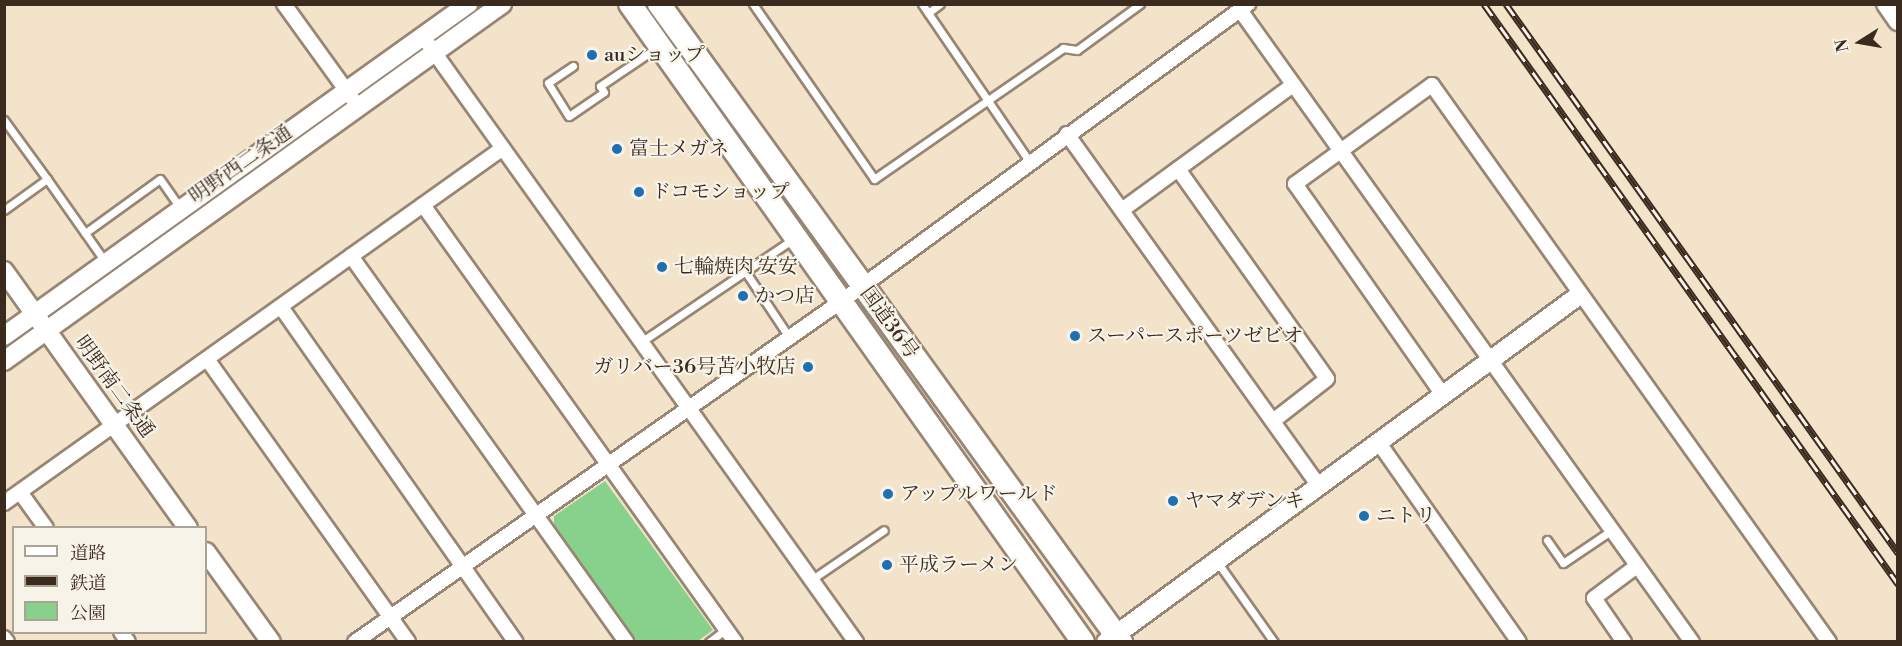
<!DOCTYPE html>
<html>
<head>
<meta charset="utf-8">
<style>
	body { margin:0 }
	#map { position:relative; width:1902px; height:646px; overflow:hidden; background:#f4e3cb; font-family:"Libre Bodoni","Noto Serif JP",serif }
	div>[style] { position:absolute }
	.green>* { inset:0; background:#88d18d }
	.roads { filter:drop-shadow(2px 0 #988674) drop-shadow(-2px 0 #988674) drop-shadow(0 2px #988674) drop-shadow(0 -2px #988674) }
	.service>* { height:7px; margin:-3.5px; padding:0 3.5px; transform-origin:3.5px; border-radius:3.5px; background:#fff }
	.minor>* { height:14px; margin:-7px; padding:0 7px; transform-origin:7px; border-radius:7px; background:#fff }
	.tertiary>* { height:18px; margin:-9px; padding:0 9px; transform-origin:9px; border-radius:9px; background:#fff }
	.trunk>* { height:22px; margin:-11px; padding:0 11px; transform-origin:11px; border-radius:11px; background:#fff }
	.rail>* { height:7px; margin-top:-3.5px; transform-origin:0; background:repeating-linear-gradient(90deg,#f7f3e8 0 14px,#3b2a1e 0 28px); box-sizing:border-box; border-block:2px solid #3b2a1e }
	.dots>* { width:16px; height:16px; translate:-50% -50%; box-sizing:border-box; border:3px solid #f7f3e8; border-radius:50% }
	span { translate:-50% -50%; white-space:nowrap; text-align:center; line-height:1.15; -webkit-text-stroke:4.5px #f7f3e8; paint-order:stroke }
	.poi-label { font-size:20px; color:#3b2a1e }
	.left { translate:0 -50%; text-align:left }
	.right { translate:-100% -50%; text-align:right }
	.street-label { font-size:20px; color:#3b2a1e }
	.frame { position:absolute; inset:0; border:6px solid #3b2a1e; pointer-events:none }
	.legend { position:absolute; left:12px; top:526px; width:195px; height:108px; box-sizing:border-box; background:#f7f3e8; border:2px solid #aca397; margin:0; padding:8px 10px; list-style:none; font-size:18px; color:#3b2a1e }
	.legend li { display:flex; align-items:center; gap:12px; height:30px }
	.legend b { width:30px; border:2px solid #aca397 }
	.north { position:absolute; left:1830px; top:12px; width:60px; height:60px; -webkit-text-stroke:4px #f7f3e8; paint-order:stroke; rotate:259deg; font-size:16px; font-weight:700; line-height:24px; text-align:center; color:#3b2a1e }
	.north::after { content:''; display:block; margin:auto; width:21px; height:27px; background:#3b2a1e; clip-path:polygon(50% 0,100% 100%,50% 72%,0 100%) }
</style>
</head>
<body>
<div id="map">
	<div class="green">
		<i style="clip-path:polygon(605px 481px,713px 630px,698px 641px,634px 641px,554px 524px,554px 516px)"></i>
	</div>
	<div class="roads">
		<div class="service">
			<i style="left:753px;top:4px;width:213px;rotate:55.3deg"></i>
			<i style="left:874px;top:179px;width:230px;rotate:-34.7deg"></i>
			<i style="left:1063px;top:48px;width:14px;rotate:8deg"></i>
			<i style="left:1077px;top:50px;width:78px;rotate:-36.1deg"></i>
			<i style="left:922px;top:4px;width:190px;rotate:55.7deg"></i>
			<i style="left:928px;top:13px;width:15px;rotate:-37deg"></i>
			<i style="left:573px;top:66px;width:30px;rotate:146deg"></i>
			<i style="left:548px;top:83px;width:39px;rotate:58deg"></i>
			<i style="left:569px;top:116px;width:42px;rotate:-34.4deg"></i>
			<i style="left:604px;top:92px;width:7px;rotate:-124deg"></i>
			<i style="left:600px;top:86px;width:70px;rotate:-33.9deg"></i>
			<i style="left:4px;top:120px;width:73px;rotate:53.9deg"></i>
			<i style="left:47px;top:179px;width:53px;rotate:144.2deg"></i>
			<i style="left:47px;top:179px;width:103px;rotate:54.9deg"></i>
			<i style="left:85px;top:233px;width:92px;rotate:-35.8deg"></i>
			<i style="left:160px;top:179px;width:35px;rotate:55deg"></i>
			<i style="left:745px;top:271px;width:79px;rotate:56.3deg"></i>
			<i style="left:641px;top:342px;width:184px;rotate:-34.1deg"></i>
			<i style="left:1547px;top:540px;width:28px;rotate:55deg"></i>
			<i style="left:1563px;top:563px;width:59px;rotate:-34deg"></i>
			<i style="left:1218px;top:563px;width:97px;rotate:54.7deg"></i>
			<i style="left:811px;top:580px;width:88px;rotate:-34.4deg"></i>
			<i style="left:709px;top:642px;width:21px;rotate:-37deg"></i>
		</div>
		<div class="minor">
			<i style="left:284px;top:4px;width:128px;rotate:54.2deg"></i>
			<i style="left:1240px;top:10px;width:777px;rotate:54.43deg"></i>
			<i style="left:424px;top:38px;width:743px;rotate:54.43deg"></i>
			<i style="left:1067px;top:134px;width:434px;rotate:54.4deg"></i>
			<i style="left:1178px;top:169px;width:257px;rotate:54.6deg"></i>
			<i style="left:1327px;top:379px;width:68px;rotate:142.1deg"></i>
			<i style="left:423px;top:205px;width:537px;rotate:54.47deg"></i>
			<i style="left:1122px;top:210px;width:212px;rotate:-36.2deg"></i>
			<i style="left:351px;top:256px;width:474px;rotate:54.5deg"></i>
			<i style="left:281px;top:307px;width:409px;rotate:55deg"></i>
			<i style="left:207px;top:359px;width:347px;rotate:54.6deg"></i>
			<i style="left:1443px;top:395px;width:258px;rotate:-125deg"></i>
			<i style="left:1295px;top:184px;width:169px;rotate:-35.9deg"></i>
			<i style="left:1432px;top:85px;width:684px;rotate:54.52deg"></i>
			<i style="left:1379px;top:443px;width:243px;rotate:54.9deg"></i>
			<i style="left:20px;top:492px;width:44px;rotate:54.2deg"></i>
			<i style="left:4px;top:503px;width:612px;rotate:-35.43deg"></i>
			<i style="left:121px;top:632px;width:12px;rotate:55deg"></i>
			<i style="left:4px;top:638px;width:5px;rotate:53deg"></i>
			<i style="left:355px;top:642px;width:596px;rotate:-35.02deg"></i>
			<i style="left:843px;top:300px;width:502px;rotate:-36.16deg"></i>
			<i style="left:1624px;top:642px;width:53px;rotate:-124.3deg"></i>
			<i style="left:1594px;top:598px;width:54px;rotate:-36.7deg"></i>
		</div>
		<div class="tertiary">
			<i style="left:1886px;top:4px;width:21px;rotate:55deg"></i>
			<i style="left:4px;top:271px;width:316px;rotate:54.4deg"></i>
			<i style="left:4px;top:336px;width:571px;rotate:-35.58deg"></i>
			<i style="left:4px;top:361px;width:613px;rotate:-35.64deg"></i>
			<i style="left:206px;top:552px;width:111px;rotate:54.2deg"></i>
			<i style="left:1106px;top:642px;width:585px;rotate:-36.24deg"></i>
		</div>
		<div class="trunk">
			<i style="left:630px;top:4px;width:782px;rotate:54.62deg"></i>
			<i style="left:659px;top:4px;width:788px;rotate:54.09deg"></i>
		</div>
	</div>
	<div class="rail">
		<i style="left:1484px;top:4px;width:713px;rotate:54.48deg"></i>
		<i style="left:1506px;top:4px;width:675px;rotate:54.47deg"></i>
	</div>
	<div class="dots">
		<i style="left:592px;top:55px;background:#1f6fb2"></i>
		<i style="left:617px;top:149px;background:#1f6fb2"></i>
		<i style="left:639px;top:192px;background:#1f6fb2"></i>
		<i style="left:662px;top:267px;background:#1f6fb2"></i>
		<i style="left:743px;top:296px;background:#1f6fb2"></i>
		<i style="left:1075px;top:336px;background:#1f6fb2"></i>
		<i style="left:808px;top:367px;background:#1f6fb2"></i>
		<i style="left:888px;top:494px;background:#1f6fb2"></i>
		<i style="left:1173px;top:501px;background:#1f6fb2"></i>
		<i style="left:1364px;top:516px;background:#1f6fb2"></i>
		<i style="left:887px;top:565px;background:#1f6fb2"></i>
	</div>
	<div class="poi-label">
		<span class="left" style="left:604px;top:55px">auショップ</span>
		<span class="left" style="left:629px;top:149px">富士メガネ</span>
		<span class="left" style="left:651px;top:192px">ドコモショップ</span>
		<span class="left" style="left:674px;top:267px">七輪焼肉 安安</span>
		<span class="left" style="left:755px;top:296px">かつ店</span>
		<span class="left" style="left:1087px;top:336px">スーパースポーツゼビオ</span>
		<span class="right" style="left:796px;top:367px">ガリバー36号苫小牧店</span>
		<span class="left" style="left:900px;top:494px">アップルワールド</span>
		<span class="left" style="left:1185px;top:501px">ヤマダデンキ</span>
		<span class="left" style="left:1376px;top:516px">ニトリ</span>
		<span class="left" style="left:899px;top:565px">平成ラーメン</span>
	</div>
	<div class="street-label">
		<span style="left:241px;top:165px;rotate:-35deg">明野西二条通</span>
		<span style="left:889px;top:323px;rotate:54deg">国道36号</span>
		<span style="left:114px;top:387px;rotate:54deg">明野南二条通</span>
	</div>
	<div class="frame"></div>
	<ul class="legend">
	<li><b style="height:8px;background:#fff"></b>道路</li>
	<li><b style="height:8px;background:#3b2a1e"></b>鉄道</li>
	<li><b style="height:16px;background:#88d18d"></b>公園</li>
	</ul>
	<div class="north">N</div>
</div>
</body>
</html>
